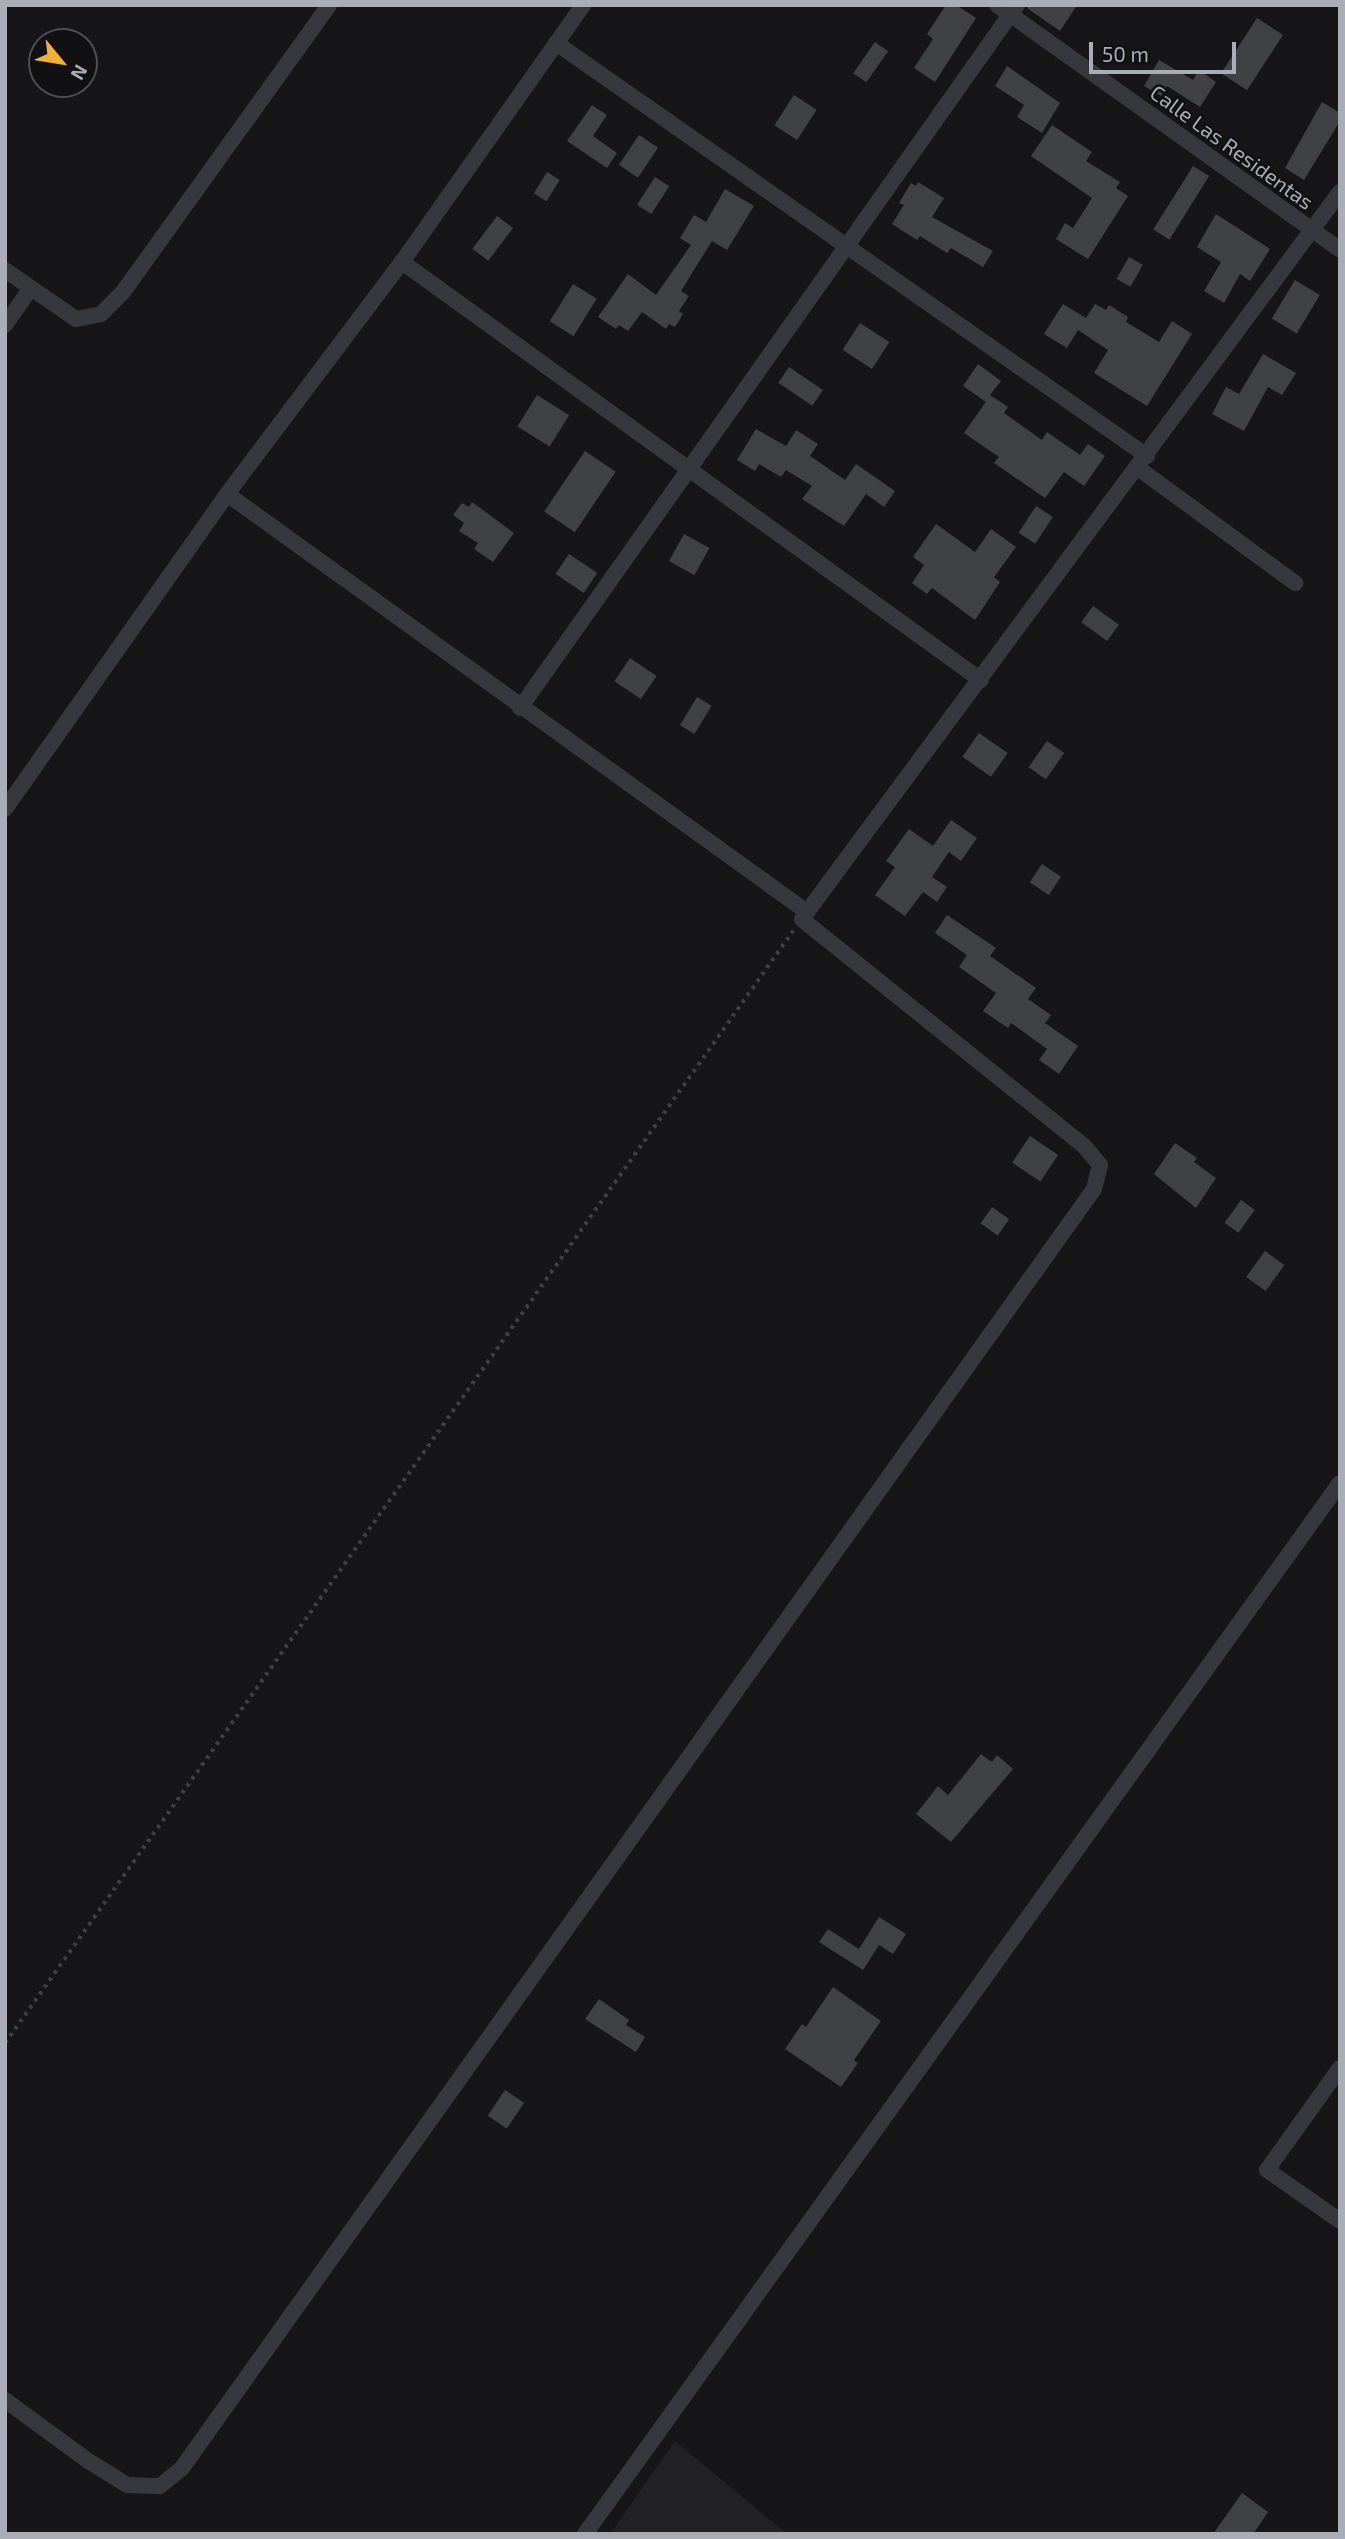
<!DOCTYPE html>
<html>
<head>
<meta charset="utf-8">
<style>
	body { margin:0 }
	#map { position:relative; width:1345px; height:2539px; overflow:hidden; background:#161618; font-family:"Exo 2",sans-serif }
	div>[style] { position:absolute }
	.built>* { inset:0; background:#222225 }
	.building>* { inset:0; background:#404145; transform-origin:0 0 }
	.path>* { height:3.5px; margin-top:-1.75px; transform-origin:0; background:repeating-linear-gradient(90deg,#3d3f44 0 3.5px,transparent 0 8.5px) }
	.street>* { height:16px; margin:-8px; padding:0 8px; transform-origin:8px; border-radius:8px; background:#37383d }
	span { translate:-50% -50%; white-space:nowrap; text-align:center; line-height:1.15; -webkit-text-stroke:5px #111113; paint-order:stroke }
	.street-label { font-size:21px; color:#a8adb8 }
	.frame { position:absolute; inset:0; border:7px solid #a8adb8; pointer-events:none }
	.north { position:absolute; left:28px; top:28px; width:70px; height:70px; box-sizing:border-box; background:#111113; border:2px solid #4d4f55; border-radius:50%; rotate:120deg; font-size:19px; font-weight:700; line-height:28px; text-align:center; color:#a8adb8 }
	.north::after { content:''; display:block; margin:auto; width:24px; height:32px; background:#f2b134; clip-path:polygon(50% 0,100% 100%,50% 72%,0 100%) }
	.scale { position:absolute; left:1089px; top:42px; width:147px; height:32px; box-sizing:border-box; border:4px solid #a8adb8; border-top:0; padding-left:9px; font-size:21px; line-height:24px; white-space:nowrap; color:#a8adb8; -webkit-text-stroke:5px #111113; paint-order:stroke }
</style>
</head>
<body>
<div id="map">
	<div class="built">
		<i style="clip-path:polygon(675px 2441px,787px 2534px,610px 2534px)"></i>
	</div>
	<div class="building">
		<i style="clip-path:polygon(946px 5px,956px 5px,976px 18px,935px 82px,914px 68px,933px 39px,927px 34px)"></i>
		<i style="clip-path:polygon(1027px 5px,1077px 5px,1060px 31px,1027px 8px)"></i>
		<i style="left:1257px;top:18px;width:31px;height:66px;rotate:33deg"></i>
		<i style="left:875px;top:42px;width:16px;height:38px;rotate:35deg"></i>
		<i style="clip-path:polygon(1159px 60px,1193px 80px,1199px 70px,1216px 82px,1200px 107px,1167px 86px,1161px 96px,1144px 86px)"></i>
		<i style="clip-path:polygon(1007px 66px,1060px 103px,1042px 133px,1017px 117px,1024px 105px,995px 86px)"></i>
		<i style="left:794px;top:95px;width:27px;height:36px;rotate:33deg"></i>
		<i style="clip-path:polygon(1322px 102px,1340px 113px,1340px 121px,1304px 180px,1285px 168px)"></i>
		<i style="clip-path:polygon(592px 105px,607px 115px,593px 136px,617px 153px,607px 168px,567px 141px)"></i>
		<i style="clip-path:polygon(1052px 125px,1092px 152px,1086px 161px,1120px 182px,1116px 188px,1128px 196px,1088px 259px,1056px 239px,1065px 223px,1073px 228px,1092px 198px,1031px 156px)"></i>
		<i style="left:639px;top:135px;width:23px;height:36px;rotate:34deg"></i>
		<i style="left:1193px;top:166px;width:19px;height:75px;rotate:32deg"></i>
		<i style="left:547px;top:172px;width:15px;height:25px;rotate:32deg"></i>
		<i style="left:655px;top:177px;width:17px;height:33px;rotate:33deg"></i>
		<i style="clip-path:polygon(918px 182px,944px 198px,932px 217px,993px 251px,983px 267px,951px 248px,947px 253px,920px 236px,917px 240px,892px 224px,904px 205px,899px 203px,911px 183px,916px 186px)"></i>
		<i style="clip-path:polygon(725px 189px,754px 206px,727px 250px,712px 241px,681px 291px,689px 296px,679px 311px,683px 314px,675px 327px,669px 324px,666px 329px,642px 312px,628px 331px,619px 325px,616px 329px,598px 317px,628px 274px,656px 295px,691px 245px,680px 238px,694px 215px,706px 222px)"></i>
		<i style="clip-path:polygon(1216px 214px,1270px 249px,1250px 281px,1240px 274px,1224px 303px,1204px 291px,1221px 262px,1197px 247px)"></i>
		<i style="left:497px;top:216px;width:20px;height:41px;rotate:37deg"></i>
		<i style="left:1129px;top:257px;width:16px;height:25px;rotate:30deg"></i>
		<i style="left:1295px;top:280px;width:29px;height:45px;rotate:31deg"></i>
		<i style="left:573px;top:284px;width:28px;height:44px;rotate:32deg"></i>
		<i style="clip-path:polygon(1063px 304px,1086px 318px,1095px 304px,1106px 310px,1109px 305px,1128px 317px,1126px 322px,1159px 342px,1172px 321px,1192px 334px,1147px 406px,1094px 373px,1108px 350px,1078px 330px,1067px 348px,1044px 334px)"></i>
		<i style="left:860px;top:323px;width:35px;height:32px;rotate:33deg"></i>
		<i style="clip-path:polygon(1263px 354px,1296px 373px,1282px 395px,1268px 387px,1244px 431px,1212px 414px,1226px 387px,1239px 394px)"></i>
		<i style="clip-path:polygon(978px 364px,1001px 381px,990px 395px,1008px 407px,1004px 413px,1042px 440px,1047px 432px,1080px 455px,1088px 444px,1105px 456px,1084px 486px,1064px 472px,1045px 498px,994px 463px,999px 457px,964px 433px,990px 396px,986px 402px,963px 386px)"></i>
		<i style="left:789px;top:367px;width:41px;height:19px;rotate:34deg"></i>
		<i style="left:537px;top:395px;width:38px;height:37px;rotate:32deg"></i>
		<i style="clip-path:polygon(756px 429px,786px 446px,796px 430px,818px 444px,810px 456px,845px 480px,856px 464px,895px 491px,884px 507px,866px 494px,844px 526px,802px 499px,812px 486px,786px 470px,781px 477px,759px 464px,755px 471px,737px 460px)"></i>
		<i style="left:585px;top:451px;width:37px;height:73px;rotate:34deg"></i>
		<i style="clip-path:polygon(472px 502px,514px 533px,493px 562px,474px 549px,478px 543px,459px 531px,464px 523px,453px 515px,462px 503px,469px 507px)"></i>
		<i style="left:1036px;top:506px;width:20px;height:32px;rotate:33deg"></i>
		<i style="clip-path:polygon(936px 524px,975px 552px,991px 529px,1016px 547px,994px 577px,1000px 582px,975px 620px,932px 588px,927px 594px,912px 583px,924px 565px,913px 557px)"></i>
		<i style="left:684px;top:534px;width:29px;height:31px;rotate:29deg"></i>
		<i style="left:569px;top:554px;width:34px;height:24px;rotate:34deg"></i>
		<i style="left:1093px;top:606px;width:32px;height:20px;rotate:36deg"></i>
		<i style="left:630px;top:658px;width:32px;height:28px;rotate:34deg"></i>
		<i style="left:697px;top:697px;width:17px;height:33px;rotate:31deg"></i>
		<i style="left:979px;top:733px;width:35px;height:29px;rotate:35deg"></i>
		<i style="left:1047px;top:741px;width:21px;height:32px;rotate:35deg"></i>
		<i style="clip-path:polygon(951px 820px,977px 838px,961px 861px,949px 852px,932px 877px,947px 887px,937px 902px,923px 892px,905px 916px,875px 895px,895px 867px,886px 861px,909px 829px,933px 846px)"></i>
		<i style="left:1042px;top:864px;width:23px;height:22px;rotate:34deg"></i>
		<i style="clip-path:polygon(947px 915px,996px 948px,990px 956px,1036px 988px,1028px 999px,1051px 1015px,1045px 1023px,1078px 1046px,1059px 1074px,1039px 1060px,1047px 1049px,1011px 1023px,1008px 1028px,983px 1011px,996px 993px,959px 967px,967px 955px,935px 933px)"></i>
		<i style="left:1030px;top:1136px;width:34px;height:32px;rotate:34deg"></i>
		<i style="clip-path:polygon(1175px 1143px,1197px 1158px,1194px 1162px,1216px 1178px,1196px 1208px,1154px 1174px)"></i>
		<i style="left:1241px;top:1200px;width:17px;height:28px;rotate:36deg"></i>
		<i style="left:992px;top:1207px;width:21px;height:20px;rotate:35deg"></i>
		<i style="left:1265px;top:1251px;width:24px;height:32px;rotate:36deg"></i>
		<i style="clip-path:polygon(981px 1754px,992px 1762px,997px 1755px,1013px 1769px,951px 1842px,916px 1814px,938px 1786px,948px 1795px)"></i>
		<i style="clip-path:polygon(879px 1917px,906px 1934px,893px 1954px,879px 1945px,863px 1970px,819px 1942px,828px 1929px,859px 1949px)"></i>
		<i style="clip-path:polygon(833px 1987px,881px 2021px,854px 2060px,858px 2063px,841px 2087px,785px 2049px,802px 2024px,806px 2027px)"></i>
		<i style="clip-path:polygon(599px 1999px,629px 2020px,626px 2025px,645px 2037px,636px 2052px,585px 2019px)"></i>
		<i style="left:505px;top:2090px;width:23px;height:31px;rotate:34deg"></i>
		<i style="clip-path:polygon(1242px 2493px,1268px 2512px,1253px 2534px,1213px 2534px)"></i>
	</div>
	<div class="path">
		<i style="left:5px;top:2043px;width:1363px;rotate:-54.68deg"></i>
	</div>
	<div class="street">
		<i style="left:997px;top:5px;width:422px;rotate:35.5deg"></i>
		<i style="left:556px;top:43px;width:721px;rotate:34.95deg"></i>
		<i style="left:402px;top:262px;width:714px;rotate:35.83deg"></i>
		<i style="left:5px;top:270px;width:86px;rotate:34.6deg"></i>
		<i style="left:76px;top:319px;width:25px;rotate:-11deg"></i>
		<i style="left:101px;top:314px;width:31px;rotate:-45deg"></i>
		<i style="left:123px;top:292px;width:353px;rotate:-54.3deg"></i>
		<i style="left:5px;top:325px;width:45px;rotate:-54.9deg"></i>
		<i style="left:1138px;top:468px;width:195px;rotate:36.2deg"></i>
		<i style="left:227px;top:494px;width:715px;rotate:35.78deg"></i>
		<i style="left:807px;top:912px;width:896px;rotate:-53.49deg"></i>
		<i style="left:520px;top:708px;width:861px;rotate:-54.74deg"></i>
		<i style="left:5px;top:809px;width:385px;rotate:-54.8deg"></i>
		<i style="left:227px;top:494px;width:291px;rotate:-53deg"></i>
		<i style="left:402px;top:262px;width:314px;rotate:-54.8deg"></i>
		<i style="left:1340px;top:2068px;width:125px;rotate:125.6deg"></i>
		<i style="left:1267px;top:2170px;width:89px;rotate:34.9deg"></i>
		<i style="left:5px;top:2400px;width:102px;rotate:36.2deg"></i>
		<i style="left:87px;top:2460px;width:47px;rotate:32deg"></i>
		<i style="left:127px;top:2485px;width:33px;rotate:2deg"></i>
		<i style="left:160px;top:2486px;width:28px;rotate:-39deg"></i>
		<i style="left:182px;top:2468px;width:1571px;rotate:-54.51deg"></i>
		<i style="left:1094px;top:1189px;width:25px;rotate:-76deg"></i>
		<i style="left:1100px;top:1165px;width:25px;rotate:-130deg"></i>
		<i style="left:1084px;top:1146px;width:362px;rotate:-141.2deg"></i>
		<i style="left:585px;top:2534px;width:1294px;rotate:-54.31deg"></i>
	</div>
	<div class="street-label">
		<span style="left:1232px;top:147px;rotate:36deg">Calle Las Residentas</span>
	</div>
	<div class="frame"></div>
	<div class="north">N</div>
	<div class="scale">50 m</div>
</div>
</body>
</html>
